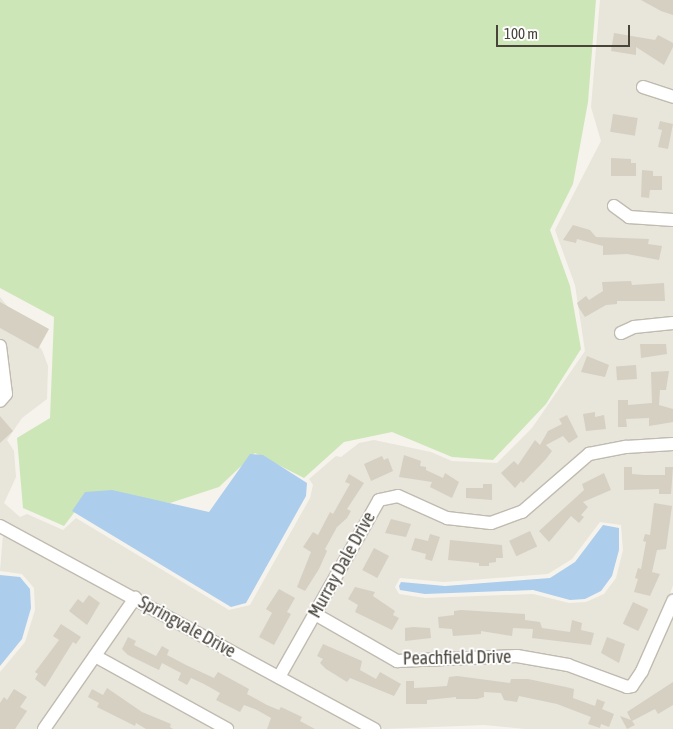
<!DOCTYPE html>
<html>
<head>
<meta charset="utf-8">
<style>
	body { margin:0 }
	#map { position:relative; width:673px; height:729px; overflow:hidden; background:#f5f3ec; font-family:"Asap Condensed",sans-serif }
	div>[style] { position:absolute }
	.residential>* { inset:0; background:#e8e5da }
	.green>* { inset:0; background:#cde6b8 }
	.water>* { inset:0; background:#adcded }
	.building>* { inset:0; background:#d6d0c2; transform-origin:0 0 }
	.roads { filter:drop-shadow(1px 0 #c0bbaf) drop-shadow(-1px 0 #c0bbaf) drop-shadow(0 1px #c0bbaf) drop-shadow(0 -1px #c0bbaf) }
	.minor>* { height:12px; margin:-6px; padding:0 6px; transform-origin:6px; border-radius:6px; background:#fff }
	span { translate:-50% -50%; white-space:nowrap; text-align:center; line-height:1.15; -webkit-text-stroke:4px #fff; paint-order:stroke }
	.street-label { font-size:18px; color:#49443a }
	.scale { position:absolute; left:496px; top:25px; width:134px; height:22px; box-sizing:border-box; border:2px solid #49443a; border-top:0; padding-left:6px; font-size:15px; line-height:18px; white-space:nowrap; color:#49443a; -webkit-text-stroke:4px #fff; paint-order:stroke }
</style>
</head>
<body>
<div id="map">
	<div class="residential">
		<i style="clip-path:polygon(600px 0,673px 0,673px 93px,640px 81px,637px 90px,673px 102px,673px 216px,630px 212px,613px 200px,607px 207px,626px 221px,673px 225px,673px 319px,633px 322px,614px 331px,619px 339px,636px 332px,673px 328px,673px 439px,588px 449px,519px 508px,489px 518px,448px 514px,377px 495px,276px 670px,0 521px,0 409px,11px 394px,5px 346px,0 340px,0 297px,42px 350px,48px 366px,47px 399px,22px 418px,7px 440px,14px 451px,16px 477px,4px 503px,20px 517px,27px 514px,63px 530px,76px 518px,229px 610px,250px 605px,310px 498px,313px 485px,309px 479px,336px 456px,341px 457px,359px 443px,374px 440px,431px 452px,452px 461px,497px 463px,532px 428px,585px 351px,575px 285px,555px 230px,601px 141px,591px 107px)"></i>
		<i style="clip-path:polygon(evenodd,673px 449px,673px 585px,663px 615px,629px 682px,517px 651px,492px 650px,398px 656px,322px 612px,382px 504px,398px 501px,490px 528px,592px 459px,627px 452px,673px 449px,600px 522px,621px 525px,623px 550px,616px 578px,604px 594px,586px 602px,569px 603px,533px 594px,425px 598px,399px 594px,395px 587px,400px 578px,444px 582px,548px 574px,572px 559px,600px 522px)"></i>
		<i style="clip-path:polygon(3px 534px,128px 599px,38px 729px,0 729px,0 672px,25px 642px,35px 610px,34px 588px,22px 574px,0 571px)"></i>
		<i style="clip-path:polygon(137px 604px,364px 729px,236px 729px,103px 655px)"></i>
		<i style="clip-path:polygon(673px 618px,673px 729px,525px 729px,484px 725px,384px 729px,286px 675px,317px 620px,397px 666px,516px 660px,567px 670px,621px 691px,647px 674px)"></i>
		<i style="clip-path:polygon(97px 662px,217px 729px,51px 729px)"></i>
	</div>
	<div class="green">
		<i style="clip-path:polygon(0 0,596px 0,588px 102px,573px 184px,550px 230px,570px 286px,581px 349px,546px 404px,493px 460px,452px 457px,392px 432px,344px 442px,304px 478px,255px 453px,219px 487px,170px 503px,89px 493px,64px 526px,23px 508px,17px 438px,50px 418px,54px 317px,0 288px)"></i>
	</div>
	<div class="water">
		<i style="clip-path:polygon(250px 454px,263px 455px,307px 483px,306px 496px,246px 603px,231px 607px,72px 511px,85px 492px,112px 490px,209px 512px)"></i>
		<i style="clip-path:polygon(603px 525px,619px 528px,619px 550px,612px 576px,601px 591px,585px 599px,570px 600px,533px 590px,425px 594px,400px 590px,399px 586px,401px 582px,445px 586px,550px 578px,575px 562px)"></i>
		<i style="clip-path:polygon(0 575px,20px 577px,30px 589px,31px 608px,22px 639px,0 666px)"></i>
	</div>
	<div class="building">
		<i style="clip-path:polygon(641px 0,673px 0,673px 15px,661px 11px)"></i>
		<i style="clip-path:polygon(614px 33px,655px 40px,658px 35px,673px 43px,673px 47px,664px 65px,636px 47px,636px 55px,611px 51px)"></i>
		<i style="left:613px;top:114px;width:25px;height:18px;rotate:9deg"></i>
		<i style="clip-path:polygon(660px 121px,673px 124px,668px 149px,658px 147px,662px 130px,658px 129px)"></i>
		<i style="clip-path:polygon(611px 158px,631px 159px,631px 163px,636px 163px,636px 176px,611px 176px)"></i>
		<i style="clip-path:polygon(642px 170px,653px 171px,653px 176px,662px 176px,662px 190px,650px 190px,649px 198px,641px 197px)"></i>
		<i style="clip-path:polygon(573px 225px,590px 230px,596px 237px,649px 239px,648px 244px,662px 246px,659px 260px,627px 254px,603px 255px,603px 246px,577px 239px,576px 243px,563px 240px)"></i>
		<i style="clip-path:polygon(631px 281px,632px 285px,664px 283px,665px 301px,617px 301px,617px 304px,606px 305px,585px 317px,579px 308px,577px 303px,586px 296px,589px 300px,603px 291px,602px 282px)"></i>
		<i style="clip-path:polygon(0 302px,49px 329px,38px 349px,0 328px)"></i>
		<i style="clip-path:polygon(640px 344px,666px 344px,667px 354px,641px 358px)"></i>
		<i style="clip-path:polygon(587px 356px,609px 365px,605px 377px,581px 372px)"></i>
		<i style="left:636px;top:365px;width:14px;height:20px;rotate:86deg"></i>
		<i style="clip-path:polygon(669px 371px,666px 390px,660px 390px,659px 405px,673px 409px,673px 422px,649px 426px,649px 418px,626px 419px,627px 427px,618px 427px,618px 400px,628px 400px,628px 405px,652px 403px,651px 372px)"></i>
		<i style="clip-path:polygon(595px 412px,595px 417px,604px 415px,606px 429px,586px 431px,583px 414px)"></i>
		<i style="clip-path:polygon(567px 415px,578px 437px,569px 443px,563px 436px,546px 445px,552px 451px,546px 459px,523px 483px,521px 481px,515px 488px,501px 473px,514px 461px,518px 465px,535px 440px,540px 445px,548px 431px,562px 424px,559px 419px)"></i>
		<i style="clip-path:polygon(0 416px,13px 431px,0 443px)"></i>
		<i style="clip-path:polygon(404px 455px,421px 461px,420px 466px,426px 467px,426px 470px,443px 478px,445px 473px,459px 482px,452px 498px,430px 487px,432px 482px,399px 477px)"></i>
		<i style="clip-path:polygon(382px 456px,384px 460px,388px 458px,393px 471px,371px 481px,364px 464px)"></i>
		<i style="clip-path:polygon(624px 467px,632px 467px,632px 474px,644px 475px,665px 475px,665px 467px,673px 467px,671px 494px,659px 494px,659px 489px,624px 490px)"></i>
		<i style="clip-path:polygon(604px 473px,611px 490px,583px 502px,588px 507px,581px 515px,584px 517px,579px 523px,571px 516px,549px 542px,539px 531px,584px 490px,582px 484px)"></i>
		<i style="clip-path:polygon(349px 474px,364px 483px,347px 509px,351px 511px,347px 518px,337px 527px,325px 549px,327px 551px,319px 569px,305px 591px,297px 587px,311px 552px,303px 547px,313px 532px,318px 535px,330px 512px,333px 514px,350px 484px,345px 482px)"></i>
		<i style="clip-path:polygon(483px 484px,492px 484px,492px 500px,466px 498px,466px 488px,483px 488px)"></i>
		<i style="clip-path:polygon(654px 503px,672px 506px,666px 549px,657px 550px,652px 572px,660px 574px,650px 596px,634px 592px,638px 579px,635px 578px,638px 568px,641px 569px,646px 542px,643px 541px,645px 534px,650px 535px)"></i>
		<i style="clip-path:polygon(391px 519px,411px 524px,406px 537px,385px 533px)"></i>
		<i style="left:530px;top:531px;width:17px;height:23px;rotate:65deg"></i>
		<i style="clip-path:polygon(430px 534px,440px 537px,432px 561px,425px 559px,426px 554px,411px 550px,415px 538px,428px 541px)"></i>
		<i style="clip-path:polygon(450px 540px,502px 545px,503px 558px,496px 558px,496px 562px,489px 563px,489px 566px,479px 566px,479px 563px,448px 560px)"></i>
		<i style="left:374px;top:548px;width:17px;height:25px;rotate:28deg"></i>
		<i style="clip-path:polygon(355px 587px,375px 592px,373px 596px,395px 611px,393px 615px,399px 618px,392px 630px,355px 612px,358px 605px,348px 599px)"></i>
		<i style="clip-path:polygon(279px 589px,295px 598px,287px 612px,291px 614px,274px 645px,259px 637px,272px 613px,266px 609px)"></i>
		<i style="clip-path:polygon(89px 595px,100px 603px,87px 625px,69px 611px,78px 599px,83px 603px)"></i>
		<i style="left:633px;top:602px;width:17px;height:24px;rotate:25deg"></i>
		<i style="clip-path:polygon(461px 610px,525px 614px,525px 620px,540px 622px,542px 628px,570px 632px,572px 620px,582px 623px,581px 630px,594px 633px,591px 645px,532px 638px,533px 629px,513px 628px,512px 636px,481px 631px,481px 634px,453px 636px,452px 629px,439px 628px,438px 617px,454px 615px,454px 611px)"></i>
		<i style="clip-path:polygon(61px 624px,81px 637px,76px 644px,73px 642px,45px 687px,35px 679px,38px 674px,35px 672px,59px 640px,53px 636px)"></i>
		<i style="clip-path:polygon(413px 627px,430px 628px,431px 638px,405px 641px,405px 628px)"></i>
		<i style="clip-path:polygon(128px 637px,136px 641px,134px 645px,156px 656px,162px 646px,169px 650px,167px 655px,186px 665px,214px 678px,218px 672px,249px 689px,247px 694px,267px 705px,279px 710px,281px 707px,302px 717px,300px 721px,315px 729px,267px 729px,271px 718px,257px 710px,244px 705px,240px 712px,216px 700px,220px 693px,204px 684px,191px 678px,187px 685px,178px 680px,181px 673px,162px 663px,159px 670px,128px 655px,122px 649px)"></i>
		<i style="clip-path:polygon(607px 637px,625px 644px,619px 663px,601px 653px)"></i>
		<i style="clip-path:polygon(323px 644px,362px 661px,360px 670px,376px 679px,380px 672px,401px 684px,394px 696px,350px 678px,347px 682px,326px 669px,320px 663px,323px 659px,317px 656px)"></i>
		<i style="clip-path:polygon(457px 676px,510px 683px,511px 679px,528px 679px,566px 687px,574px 689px,573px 698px,595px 706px,597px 699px,605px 702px,602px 709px,614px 714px,609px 727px,601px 724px,600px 728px,588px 724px,591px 717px,557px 704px,519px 696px,517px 702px,504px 700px,501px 693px,484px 692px,484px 697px,477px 699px,456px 699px,456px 697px,427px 700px,427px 704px,406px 704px,406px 681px,414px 681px,414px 688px,433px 687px,447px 686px,449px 677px)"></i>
		<i style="clip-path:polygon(673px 682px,673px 705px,658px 714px,655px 709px,632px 721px,635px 725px,627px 729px,620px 716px,631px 720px,627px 712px)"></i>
		<i style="clip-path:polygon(107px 688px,142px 712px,171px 724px,170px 727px,173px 729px,146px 729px,136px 723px,135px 726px,97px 707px,99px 703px,88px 697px,92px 689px,103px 695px)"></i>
		<i style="clip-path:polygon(14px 689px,27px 697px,20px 707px,27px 711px,15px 729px,0 729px,0 703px,4px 697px,7px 700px)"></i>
	</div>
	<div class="roads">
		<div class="minor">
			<i style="left:643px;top:87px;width:32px;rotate:18deg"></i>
			<i style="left:614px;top:206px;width:19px;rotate:36deg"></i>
			<i style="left:629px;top:217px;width:44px;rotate:3.9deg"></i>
			<i style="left:621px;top:333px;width:14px;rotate:-25deg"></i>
			<i style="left:634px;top:327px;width:39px;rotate:-6deg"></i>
			<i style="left:0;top:346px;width:48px;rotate:82.9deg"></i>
			<i style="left:6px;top:394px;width:9px;rotate:131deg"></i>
			<i style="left:0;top:526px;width:426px;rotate:28.5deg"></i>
			<i style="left:315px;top:614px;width:95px;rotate:29.8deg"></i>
			<i style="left:397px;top:661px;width:120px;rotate:-2.4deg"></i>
			<i style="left:517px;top:656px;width:52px;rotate:10deg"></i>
			<i style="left:568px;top:665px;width:63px;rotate:20.4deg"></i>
			<i style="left:627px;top:687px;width:5px;rotate:-11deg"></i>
			<i style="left:632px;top:686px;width:18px;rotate:-56deg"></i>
			<i style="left:642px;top:671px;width:77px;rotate:-66.1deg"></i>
			<i style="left:95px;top:656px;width:151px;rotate:28.9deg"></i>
			<i style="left:279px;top:677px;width:203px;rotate:-60.5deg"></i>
			<i style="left:379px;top:500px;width:19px;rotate:-12deg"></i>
			<i style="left:398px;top:496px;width:54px;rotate:24.2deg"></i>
			<i style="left:447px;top:518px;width:44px;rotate:6.5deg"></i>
			<i style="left:491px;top:523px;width:33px;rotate:-20deg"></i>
			<i style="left:522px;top:512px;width:89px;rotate:-40.9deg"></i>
			<i style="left:589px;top:454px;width:38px;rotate:-11deg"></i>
			<i style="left:626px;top:447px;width:47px;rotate:-3.7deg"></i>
			<i style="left:44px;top:729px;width:160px;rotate:-55.2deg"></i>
		</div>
	</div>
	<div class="street-label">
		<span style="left:342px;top:565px;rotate:-61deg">Murray Dale Drive</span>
		<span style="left:187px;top:627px;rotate:29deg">Springvale Drive</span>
		<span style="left:457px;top:658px;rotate:-1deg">Peachfield Drive</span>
	</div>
	<div class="scale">100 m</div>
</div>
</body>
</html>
